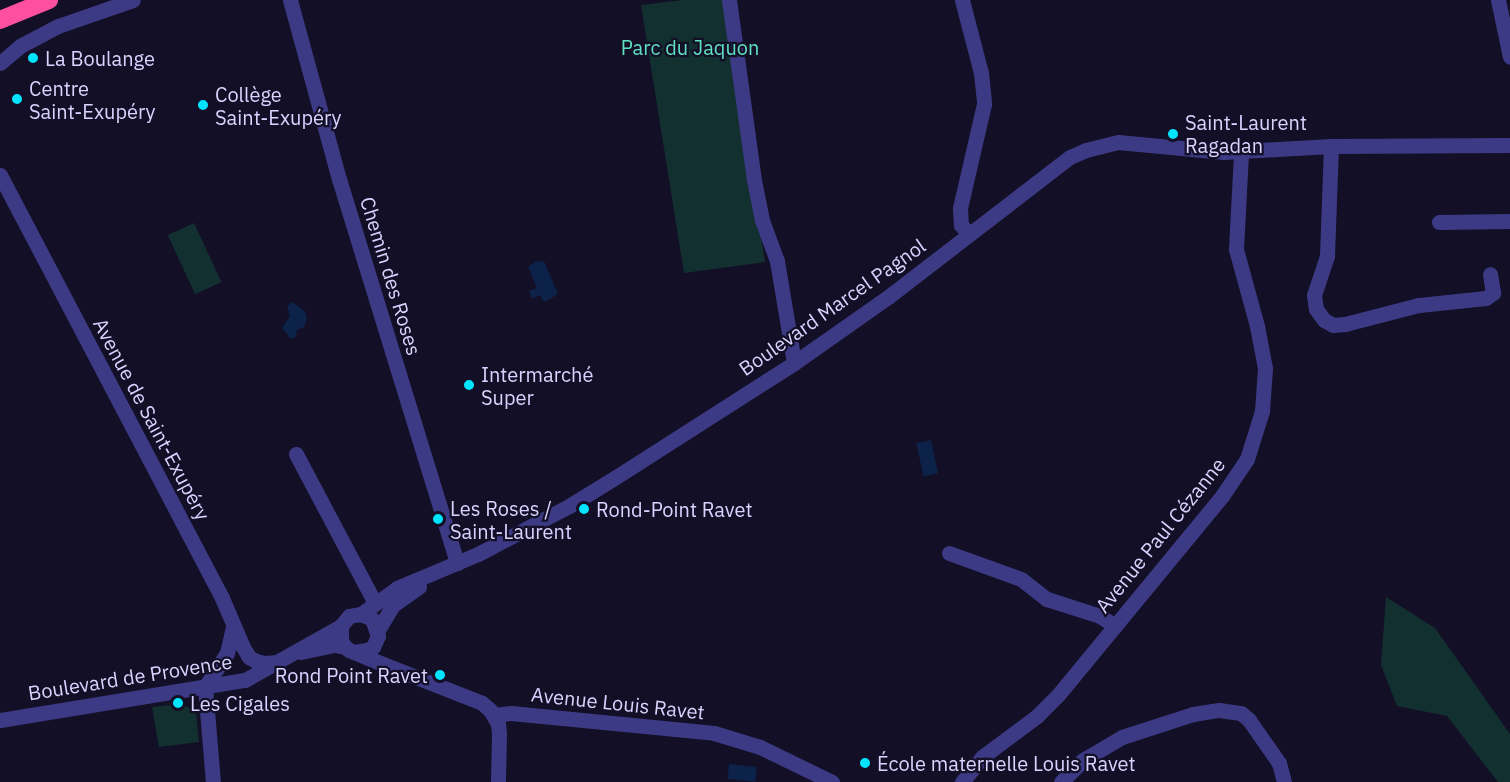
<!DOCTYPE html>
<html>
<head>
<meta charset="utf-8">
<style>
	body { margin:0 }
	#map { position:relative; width:1510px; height:782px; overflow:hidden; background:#130f26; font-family:"IBM Plex Sans",sans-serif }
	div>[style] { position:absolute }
	.green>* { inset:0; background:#12302f; transform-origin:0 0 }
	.water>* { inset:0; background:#0c2248; transform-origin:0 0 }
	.minor>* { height:15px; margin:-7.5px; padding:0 7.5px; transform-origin:7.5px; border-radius:7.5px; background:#3d3a85 }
	.motorway>* { height:18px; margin:-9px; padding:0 9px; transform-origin:9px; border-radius:9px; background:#ff4fa3 }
	.dots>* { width:16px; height:16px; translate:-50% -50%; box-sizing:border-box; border:3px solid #130f26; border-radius:50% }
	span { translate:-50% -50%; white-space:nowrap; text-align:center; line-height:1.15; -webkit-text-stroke:4.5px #130f26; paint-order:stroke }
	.park-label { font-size:20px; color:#5fe0c0 }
	.poi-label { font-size:20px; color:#d9d4ff }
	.left { translate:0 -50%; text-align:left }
	.right { translate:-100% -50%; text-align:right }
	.street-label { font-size:20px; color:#d9d4ff }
</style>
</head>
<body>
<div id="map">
	<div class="green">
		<i style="clip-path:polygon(683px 0,725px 0,765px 262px,684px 273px,641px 5px)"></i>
		<i style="left:194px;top:223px;width:65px;height:29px;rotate:65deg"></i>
		<i style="clip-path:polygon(1386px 597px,1435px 628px,1510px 734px,1510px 782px,1498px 782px,1447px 716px,1397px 706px,1381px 665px)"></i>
		<i style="clip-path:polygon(182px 704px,196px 712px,199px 742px,159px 747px,152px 707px)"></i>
	</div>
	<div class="water">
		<i style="clip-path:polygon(544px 261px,558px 294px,547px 301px,543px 301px,540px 295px,532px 299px,529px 291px,537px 288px,528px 267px,535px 262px)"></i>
		<i style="clip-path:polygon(292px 302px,305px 311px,307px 319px,304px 327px,297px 330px,296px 337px,291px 339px,282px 328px,290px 316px,287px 307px)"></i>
		<i style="left:931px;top:440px;width:34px;height:15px;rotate:78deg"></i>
		<i style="left:729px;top:764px;width:28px;height:15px;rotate:6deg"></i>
	</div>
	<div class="minor">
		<i style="left:290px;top:0;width:186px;rotate:74.7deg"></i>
		<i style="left:339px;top:179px;width:402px;rotate:72.9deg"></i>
		<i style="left:729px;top:0;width:182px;rotate:82.1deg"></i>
		<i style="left:754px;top:180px;width:41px;rotate:78.7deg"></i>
		<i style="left:762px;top:220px;width:44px;rotate:69.9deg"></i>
		<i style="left:777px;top:261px;width:103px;rotate:80.5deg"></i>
		<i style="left:962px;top:0;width:75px;rotate:75.4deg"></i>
		<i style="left:981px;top:73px;width:31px;rotate:84deg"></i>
		<i style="left:984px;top:104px;width:107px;rotate:103deg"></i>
		<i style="left:960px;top:208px;width:17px;rotate:87deg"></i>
		<i style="left:961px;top:225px;width:12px;rotate:48deg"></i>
		<i style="left:1498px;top:0;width:58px;rotate:78.1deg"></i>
		<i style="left:0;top:63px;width:26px;rotate:-40deg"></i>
		<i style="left:20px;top:46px;width:43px;rotate:-27.8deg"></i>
		<i style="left:58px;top:26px;width:79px;rotate:-19.1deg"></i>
		<i style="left:1331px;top:146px;width:110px;rotate:92.1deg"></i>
		<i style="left:1327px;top:256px;width:41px;rotate:108.4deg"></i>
		<i style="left:1314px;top:295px;width:14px;rotate:82deg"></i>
		<i style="left:1316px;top:309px;width:14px;rotate:54deg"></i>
		<i style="left:1324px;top:320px;width:10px;rotate:29deg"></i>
		<i style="left:1333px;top:325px;width:12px;rotate:-5deg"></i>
		<i style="left:1345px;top:324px;width:76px;rotate:-14.4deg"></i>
		<i style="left:1419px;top:305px;width:67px;rotate:-6deg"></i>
		<i style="left:1486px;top:298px;width:9px;rotate:-36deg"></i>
		<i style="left:1493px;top:293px;width:19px;rotate:-99deg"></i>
		<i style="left:0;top:175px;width:478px;rotate:62.3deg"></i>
		<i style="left:222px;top:598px;width:53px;rotate:66.8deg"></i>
		<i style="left:243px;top:647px;width:12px;rotate:59deg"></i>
		<i style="left:249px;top:657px;width:8px;rotate:30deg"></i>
		<i style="left:256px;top:661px;width:9px;rotate:13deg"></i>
		<i style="left:265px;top:663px;width:13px;rotate:-4deg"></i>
		<i style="left:1439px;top:222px;width:71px;rotate:-0.8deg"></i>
		<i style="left:296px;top:454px;width:169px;rotate:62.1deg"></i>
		<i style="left:949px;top:553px;width:77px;rotate:19.9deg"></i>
		<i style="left:1021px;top:579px;width:33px;rotate:38deg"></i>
		<i style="left:1047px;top:599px;width:56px;rotate:17.8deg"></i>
		<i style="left:1100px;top:616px;width:18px;rotate:34deg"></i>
		<i style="left:361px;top:614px;width:44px;rotate:-35.8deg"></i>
		<i style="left:397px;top:588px;width:88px;rotate:-22.8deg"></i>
		<i style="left:478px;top:554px;width:103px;rotate:-27.8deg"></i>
		<i style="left:569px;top:506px;width:55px;rotate:-31.7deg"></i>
		<i style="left:616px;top:477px;width:211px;rotate:-32.6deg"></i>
		<i style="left:794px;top:363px;width:115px;rotate:-35.1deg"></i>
		<i style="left:888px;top:297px;width:230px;rotate:-37.6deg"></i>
		<i style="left:1070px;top:157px;width:17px;rotate:-24deg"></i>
		<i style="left:1086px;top:150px;width:33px;rotate:-14deg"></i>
		<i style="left:1118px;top:142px;width:106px;rotate:5.4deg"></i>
		<i style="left:1224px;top:152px;width:107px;rotate:-3.2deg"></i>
		<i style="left:1331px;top:146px;width:179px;rotate:-0.3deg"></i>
		<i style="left:378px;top:630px;width:29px;rotate:-59deg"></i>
		<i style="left:393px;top:605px;width:32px;rotate:-35deg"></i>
		<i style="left:301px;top:652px;width:35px;rotate:-12deg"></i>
		<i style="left:335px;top:645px;width:10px;rotate:11deg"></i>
		<i style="left:354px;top:652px;width:13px;rotate:-9deg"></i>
		<i style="left:367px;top:650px;width:7px;rotate:-27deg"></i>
		<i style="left:373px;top:647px;width:12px;rotate:-66deg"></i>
		<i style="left:378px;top:636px;width:18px;rotate:-109deg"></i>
		<i style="left:372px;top:619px;width:12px;rotate:-156deg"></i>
		<i style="left:361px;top:614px;width:12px;rotate:171deg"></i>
		<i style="left:349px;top:616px;width:13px;rotate:129deg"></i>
		<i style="left:341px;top:626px;width:14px;rotate:90deg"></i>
		<i style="left:341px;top:640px;width:8px;rotate:60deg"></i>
		<i style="left:345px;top:647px;width:5px;rotate:37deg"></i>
		<i style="left:349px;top:650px;width:5px;rotate:22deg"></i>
		<i style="left:354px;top:652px;width:15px;rotate:23deg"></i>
		<i style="left:368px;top:658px;width:16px;rotate:22deg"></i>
		<i style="left:383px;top:664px;width:106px;rotate:21.5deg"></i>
		<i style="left:482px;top:703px;width:11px;rotate:41deg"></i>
		<i style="left:490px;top:710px;width:16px;rotate:60deg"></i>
		<i style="left:498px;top:724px;width:9px;rotate:84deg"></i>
		<i style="left:499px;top:733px;width:49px;rotate:91.2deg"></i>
		<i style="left:205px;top:687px;width:95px;rotate:85.2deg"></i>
		<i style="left:205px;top:687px;width:40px;rotate:-57.1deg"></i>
		<i style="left:227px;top:653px;width:28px;rotate:-77deg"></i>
		<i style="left:494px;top:715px;width:17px;rotate:-7deg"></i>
		<i style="left:511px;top:713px;width:204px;rotate:5.6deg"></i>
		<i style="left:714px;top:733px;width:48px;rotate:16.9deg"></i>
		<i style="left:760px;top:747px;width:80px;rotate:25.9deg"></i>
		<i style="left:0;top:720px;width:248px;rotate:-9.3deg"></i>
		<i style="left:245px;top:680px;width:110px;rotate:-29.4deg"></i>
		<i style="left:962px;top:782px;width:32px;rotate:-51deg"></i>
		<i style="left:982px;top:757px;width:69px;rotate:-36.7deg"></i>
		<i style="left:1037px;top:716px;width:30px;rotate:-45deg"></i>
		<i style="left:1058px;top:695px;width:258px;rotate:-50.5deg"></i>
		<i style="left:1222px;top:496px;width:45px;rotate:-56deg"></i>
		<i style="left:1247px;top:459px;width:50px;rotate:-72.6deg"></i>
		<i style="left:1262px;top:411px;width:43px;rotate:-86deg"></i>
		<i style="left:1265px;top:368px;width:43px;rotate:-100.8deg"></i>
		<i style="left:1257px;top:326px;width:80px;rotate:-105.3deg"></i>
		<i style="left:1236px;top:249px;width:97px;rotate:-87deg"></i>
		<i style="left:1061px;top:782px;width:31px;rotate:-45deg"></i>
		<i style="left:1083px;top:760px;width:45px;rotate:-30.5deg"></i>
		<i style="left:1122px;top:737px;width:75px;rotate:-17.9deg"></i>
		<i style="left:1193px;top:714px;width:26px;rotate:-9deg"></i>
		<i style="left:1219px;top:710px;width:22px;rotate:8deg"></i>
		<i style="left:1241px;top:713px;width:11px;rotate:41deg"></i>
		<i style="left:1249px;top:720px;width:52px;rotate:55.1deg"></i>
		<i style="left:1279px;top:763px;width:20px;rotate:75deg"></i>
	</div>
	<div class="motorway">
		<i style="left:0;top:20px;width:53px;rotate:-22.2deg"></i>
	</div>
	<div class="dots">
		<i style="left:33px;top:58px;background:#00e5ff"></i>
		<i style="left:17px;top:99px;background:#00e5ff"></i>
		<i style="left:203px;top:105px;background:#00e5ff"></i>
		<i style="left:1173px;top:134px;background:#00e5ff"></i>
		<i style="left:469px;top:385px;background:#00e5ff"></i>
		<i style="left:584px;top:509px;background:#00e5ff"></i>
		<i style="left:438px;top:519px;background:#00e5ff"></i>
		<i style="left:440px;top:675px;background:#00e5ff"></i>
		<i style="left:178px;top:703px;background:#00e5ff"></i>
		<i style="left:865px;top:763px;background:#00e5ff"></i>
	</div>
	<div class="park-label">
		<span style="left:690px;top:47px">Parc du Jaquon</span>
	</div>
	<div class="poi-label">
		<span class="left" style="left:45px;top:58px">La Boulange</span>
		<span class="left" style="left:29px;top:100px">Centre<br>Saint-Exupéry</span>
		<span class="left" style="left:215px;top:106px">Collège<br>Saint-Exupéry</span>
		<span class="left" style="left:1185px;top:134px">Saint-Laurent<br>Ragadan</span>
		<span class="left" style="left:481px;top:386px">Intermarché<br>Super</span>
		<span class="left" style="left:450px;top:520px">Les Roses /<br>Saint-Laurent</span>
		<span class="left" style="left:596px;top:509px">Rond-Point Ravet</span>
		<span class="right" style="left:428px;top:675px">Rond Point Ravet</span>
		<span class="left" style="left:190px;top:703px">Les Cigales</span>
		<span class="left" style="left:877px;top:763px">École maternelle Louis Ravet</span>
	</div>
	<div class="street-label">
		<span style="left:391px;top:276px;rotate:73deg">Chemin des Roses</span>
		<span style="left:832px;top:307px;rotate:-35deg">Boulevard Marcel Pagnol</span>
		<span style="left:152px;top:419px;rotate:62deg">Avenue de Saint-Exupéry</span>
		<span style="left:1160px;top:535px;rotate:-51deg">Avenue Paul Cézanne</span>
		<span style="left:130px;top:677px;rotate:-9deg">Boulevard de Provence</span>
		<span style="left:618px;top:703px;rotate:6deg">Avenue Louis Ravet</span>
	</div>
</div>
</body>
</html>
